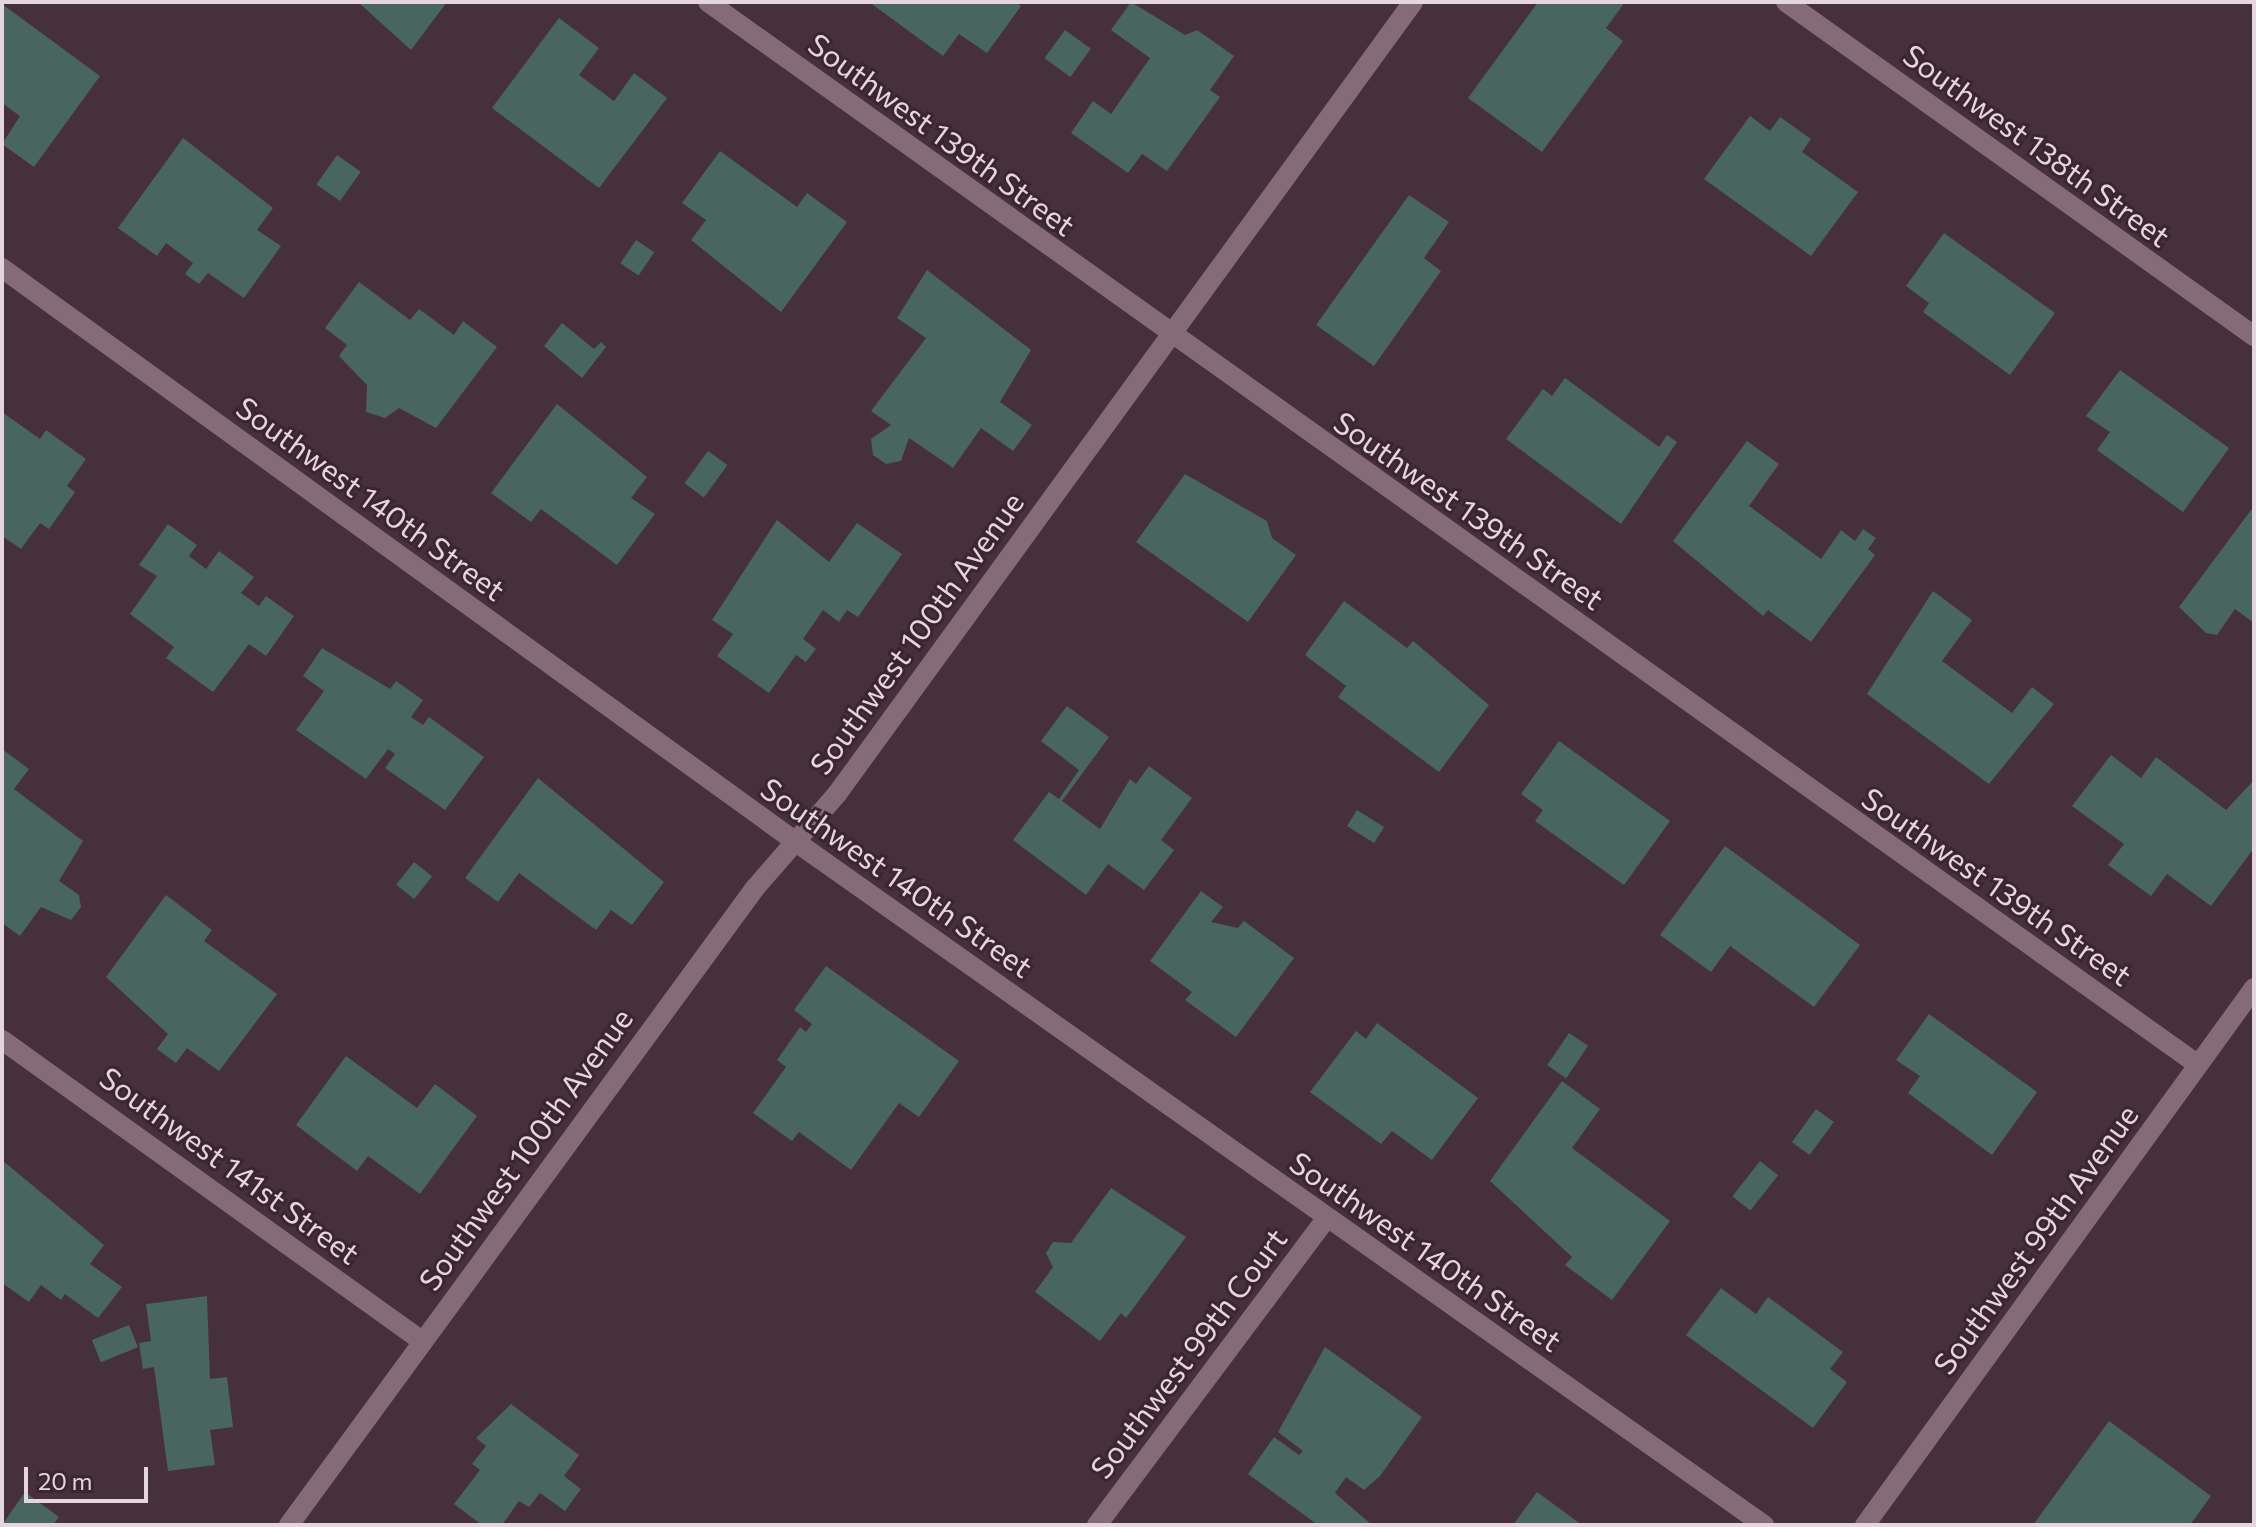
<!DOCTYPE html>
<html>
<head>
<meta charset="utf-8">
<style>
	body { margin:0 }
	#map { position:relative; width:2256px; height:1527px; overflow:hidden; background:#463039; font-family:Commissioner,sans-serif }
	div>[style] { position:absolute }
	.building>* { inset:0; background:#49655f; transform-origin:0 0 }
	.minor>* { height:20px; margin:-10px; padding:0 10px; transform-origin:10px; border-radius:10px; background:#846b76 }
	span { translate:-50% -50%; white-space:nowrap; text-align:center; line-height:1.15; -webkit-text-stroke:6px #3b262f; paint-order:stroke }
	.street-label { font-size:30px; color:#e4d6dc }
	.frame { position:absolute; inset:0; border:4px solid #e4d6dc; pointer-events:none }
	.scale { position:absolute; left:24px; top:1467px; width:124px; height:36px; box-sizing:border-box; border:4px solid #e4d6dc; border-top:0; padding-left:10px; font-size:24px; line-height:28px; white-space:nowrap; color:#e4d6dc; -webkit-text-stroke:6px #3b262f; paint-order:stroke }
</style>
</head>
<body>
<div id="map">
	<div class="building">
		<i style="clip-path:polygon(358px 2px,447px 2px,411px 50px)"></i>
		<i style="clip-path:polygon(869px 2px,1016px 2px,1021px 6px,987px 53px,959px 34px,943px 56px)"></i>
		<i style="clip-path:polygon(1131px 2px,1185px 35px,1197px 30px,1234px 56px,1210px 90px,1220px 97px,1167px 171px,1142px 154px,1128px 173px,1071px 133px,1093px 101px,1111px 114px,1150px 58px,1111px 30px)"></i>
		<i style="clip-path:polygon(1538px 2px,1625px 2px,1606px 28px,1623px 41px,1542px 152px,1468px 98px)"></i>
		<i style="clip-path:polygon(2px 4px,100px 76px,34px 167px,2px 144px,20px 116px,2px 103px)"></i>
		<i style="clip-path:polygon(559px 18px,599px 48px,579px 75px,614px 101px,634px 73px,667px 98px,599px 188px,492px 108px)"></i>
		<i style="left:1065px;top:30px;width:32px;height:35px;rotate:36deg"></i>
		<i style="clip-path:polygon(1750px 116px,1770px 131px,1780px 117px,1811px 139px,1802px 152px,1858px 192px,1811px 256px,1704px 179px)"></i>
		<i style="clip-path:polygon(183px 138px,273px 208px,257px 230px,281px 246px,244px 298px,208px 273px,199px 284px,185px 274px,193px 263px,166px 243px,157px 256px,118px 228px)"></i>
		<i style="clip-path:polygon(720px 151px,797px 207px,807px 193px,847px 222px,781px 312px,691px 240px,706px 220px,682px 203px)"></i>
		<i style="left:337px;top:155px;width:29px;height:36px;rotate:35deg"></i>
		<i style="clip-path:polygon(1409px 195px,1449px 222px,1424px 258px,1441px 271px,1374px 366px,1316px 325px)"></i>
		<i style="clip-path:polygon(1944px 233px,2055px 313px,2010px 375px,1923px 312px,1929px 303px,1906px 286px)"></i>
		<i style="left:636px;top:240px;width:22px;height:28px;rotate:34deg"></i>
		<i style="clip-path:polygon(927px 270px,1031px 350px,1000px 402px,1032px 425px,1013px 451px,981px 428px,953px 468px,909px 438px,901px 461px,886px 464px,873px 455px,871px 439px,891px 425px,871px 411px,926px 338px,897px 318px)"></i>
		<i style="clip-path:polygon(359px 282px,410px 320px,419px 309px,454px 335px,463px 321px,497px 347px,436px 428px,399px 408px,385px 418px,366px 412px,367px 385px,339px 356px,347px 345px,325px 328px)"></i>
		<i style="clip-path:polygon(562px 323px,594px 349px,601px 342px,606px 347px,582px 378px,544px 346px)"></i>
		<i style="clip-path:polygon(2120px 370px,2229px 448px,2183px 512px,2097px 450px,2110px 432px,2086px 416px)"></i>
		<i style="clip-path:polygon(1565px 378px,1659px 447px,1667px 435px,1677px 442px,1621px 524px,1506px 439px,1543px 389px,1552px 396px)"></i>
		<i style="clip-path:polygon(557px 404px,647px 477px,631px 498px,655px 514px,617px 565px,541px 509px,531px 522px,491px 493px)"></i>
		<i style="clip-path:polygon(2px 412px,40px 439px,46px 430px,86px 459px,67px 486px,75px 492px,49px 529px,40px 523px,21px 549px,2px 536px)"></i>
		<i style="clip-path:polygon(1747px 441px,1779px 464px,1749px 506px,1821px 559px,1841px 530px,1855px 541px,1863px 529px,1876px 538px,1868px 549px,1875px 555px,1811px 642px,1768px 610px,1763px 616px,1673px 541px)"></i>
		<i style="left:708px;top:451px;width:24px;height:40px;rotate:36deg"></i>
		<i style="clip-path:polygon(1185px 474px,1267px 521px,1272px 538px,1296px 555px,1248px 622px,1136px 542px)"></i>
		<i style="clip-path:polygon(2254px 506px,2254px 623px,2235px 609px,2217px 635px,2206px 633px,2179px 607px)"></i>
		<i style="clip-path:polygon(777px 520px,829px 562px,857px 523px,902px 554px,858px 617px,847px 610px,839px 622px,823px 610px,803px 639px,816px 649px,806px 662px,796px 655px,769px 693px,717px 656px,733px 634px,712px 620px)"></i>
		<i style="clip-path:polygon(168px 524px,197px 545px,189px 556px,206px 569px,219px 551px,254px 577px,241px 593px,259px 606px,266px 596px,294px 616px,266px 656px,249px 644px,213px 692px,166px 658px,174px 647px,130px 614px,157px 576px,139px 565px)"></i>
		<i style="clip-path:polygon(1933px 591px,1972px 620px,1942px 661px,2012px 713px,2032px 687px,2054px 704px,1989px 784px,1867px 694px)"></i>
		<i style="clip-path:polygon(1344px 601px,1407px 648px,1413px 641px,1489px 705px,1439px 772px,1338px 697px,1346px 686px,1305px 655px)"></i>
		<i style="clip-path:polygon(322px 648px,390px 689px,396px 681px,423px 700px,411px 717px,423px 725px,429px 717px,484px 757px,445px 810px,385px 768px,395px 754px,388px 749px,366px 779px,296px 730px,324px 691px,303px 676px)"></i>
		<i style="clip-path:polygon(1067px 706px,1109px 737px,1062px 801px,1100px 829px,1130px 779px,1136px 784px,1149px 766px,1192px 798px,1161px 840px,1174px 850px,1144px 890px,1108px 864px,1086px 895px,1013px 840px,1049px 792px,1059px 799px,1079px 770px,1041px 741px)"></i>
		<i style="clip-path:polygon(1559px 741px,1670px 821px,1624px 885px,1535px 821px,1543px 810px,1521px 794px)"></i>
		<i style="clip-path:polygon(2px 749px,29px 769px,14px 789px,83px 841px,59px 881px,79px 895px,81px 907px,71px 920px,41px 907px,20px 936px,2px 923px)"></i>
		<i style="clip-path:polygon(2111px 755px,2141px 778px,2156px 757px,2226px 810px,2254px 780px,2254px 848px,2211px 906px,2167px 874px,2151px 896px,2108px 865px,2124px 844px,2072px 806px)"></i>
		<i style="clip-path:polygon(538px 778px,664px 882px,632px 925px,611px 910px,596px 930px,519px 873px,498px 902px,465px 878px)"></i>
		<i style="left:1357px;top:810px;width:32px;height:19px;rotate:32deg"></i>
		<i style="clip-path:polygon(1725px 846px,1860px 945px,1814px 1007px,1730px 946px,1711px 972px,1660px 935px)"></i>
		<i style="left:414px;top:862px;width:23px;height:29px;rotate:38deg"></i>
		<i style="clip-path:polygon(1201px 891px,1223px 907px,1211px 922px,1238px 928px,1244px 921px,1294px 958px,1236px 1037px,1185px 1000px,1192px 992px,1150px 961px)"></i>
		<i style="clip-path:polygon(166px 895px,212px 930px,204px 941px,277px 994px,219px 1071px,187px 1048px,176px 1063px,157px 1049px,168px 1034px,106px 977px)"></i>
		<i style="clip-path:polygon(826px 966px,959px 1061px,919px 1117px,899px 1103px,851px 1170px,799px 1132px,792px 1141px,753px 1113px,786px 1067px,777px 1060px,800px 1027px,806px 1032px,812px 1024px,794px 1010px)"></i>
		<i style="clip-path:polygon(1929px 1014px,2037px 1092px,1992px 1155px,1908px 1093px,1920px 1076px,1896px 1060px)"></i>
		<i style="clip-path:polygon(1377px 1023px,1478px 1098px,1432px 1160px,1392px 1131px,1381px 1144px,1310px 1092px,1356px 1031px,1366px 1039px)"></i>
		<i style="left:1569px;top:1033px;width:23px;height:39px;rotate:34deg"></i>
		<i style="clip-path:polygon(346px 1056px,417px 1108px,435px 1084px,477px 1116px,420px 1194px,368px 1156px,357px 1171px,296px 1125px)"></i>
		<i style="clip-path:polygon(1562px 1081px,1600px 1109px,1572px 1148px,1670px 1221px,1612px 1300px,1565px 1265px,1572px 1257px,1490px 1181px)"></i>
		<i style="left:1816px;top:1109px;width:22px;height:41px;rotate:36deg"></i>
		<i style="clip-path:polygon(2px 1160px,104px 1245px,90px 1264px,122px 1287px,98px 1318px,65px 1294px,61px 1300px,41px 1285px,29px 1302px,2px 1283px)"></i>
		<i style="left:1760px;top:1161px;width:23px;height:45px;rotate:38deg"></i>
		<i style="clip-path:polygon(1111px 1188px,1186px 1237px,1126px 1318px,1121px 1313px,1100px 1341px,1035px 1292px,1053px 1267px,1046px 1253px,1053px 1242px,1071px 1243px)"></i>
		<i style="clip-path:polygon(1721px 1288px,1756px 1314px,1768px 1297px,1843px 1352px,1830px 1369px,1847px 1382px,1813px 1428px,1686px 1335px)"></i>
		<i style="clip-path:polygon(207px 1296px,210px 1379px,227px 1377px,233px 1427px,210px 1430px,215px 1465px,168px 1471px,154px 1367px,143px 1369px,139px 1343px,151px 1341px,146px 1304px)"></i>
		<i style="left:129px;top:1325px;width:24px;height:40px;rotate:68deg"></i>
		<i style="clip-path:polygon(1325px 1347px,1422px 1417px,1380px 1476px,1364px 1490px,1346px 1477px,1335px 1493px,1372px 1525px,1318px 1525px,1248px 1474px,1274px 1437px,1299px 1455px,1303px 1451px,1278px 1432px)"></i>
		<i style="clip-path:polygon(511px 1404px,579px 1455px,564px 1476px,581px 1489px,565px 1511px,540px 1493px,529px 1507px,519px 1501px,502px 1525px,482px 1525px,454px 1504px,480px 1470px,472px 1464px,486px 1446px,476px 1438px)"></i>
		<i style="clip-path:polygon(2109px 1421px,2211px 1496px,2190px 1525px,2033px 1525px)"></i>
		<i style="clip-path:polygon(25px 1492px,59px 1517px,53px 1525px,2px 1525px)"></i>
		<i style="clip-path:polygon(1537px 1492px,1582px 1525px,1513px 1525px)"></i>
	</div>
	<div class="minor">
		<i style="left:708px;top:2px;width:1830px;rotate:35.5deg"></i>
		<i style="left:1786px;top:2px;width:575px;rotate:35.51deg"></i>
		<i style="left:2px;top:268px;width:980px;rotate:35.86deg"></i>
		<i style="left:796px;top:842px;width:1185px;rotate:35.21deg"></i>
		<i style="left:2px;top:1040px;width:517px;rotate:35.63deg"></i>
		<i style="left:289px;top:1525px;width:789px;rotate:-53.81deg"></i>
		<i style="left:755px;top:888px;width:125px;rotate:-48.9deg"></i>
		<i style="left:837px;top:794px;width:979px;rotate:-53.97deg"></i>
		<i style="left:1097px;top:1525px;width:384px;rotate:-53.2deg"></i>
		<i style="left:1865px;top:1525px;width:663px;rotate:-54.08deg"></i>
	</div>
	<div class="street-label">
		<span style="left:942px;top:134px;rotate:36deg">Southwest 139th Street</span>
		<span style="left:2037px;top:145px;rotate:36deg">Southwest 138th Street</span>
		<span style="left:371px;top:498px;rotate:36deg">Southwest 140th Street</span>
		<span style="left:1469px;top:510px;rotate:35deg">Southwest 139th Street</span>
		<span style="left:916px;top:633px;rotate:-54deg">Southwest 100th Avenue</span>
		<span style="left:897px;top:877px;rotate:35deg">Southwest 140th Street</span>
		<span style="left:1997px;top:886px;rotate:35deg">Southwest 139th Street</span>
		<span style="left:525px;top:1149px;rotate:-54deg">Southwest 100th Avenue</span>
		<span style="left:230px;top:1165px;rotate:36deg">Southwest 141st Street</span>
		<span style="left:2035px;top:1239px;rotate:-54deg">Southwest 99th Avenue</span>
		<span style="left:1426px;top:1251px;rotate:35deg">Southwest 140th Street</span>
		<span style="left:1188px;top:1353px;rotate:-53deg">Southwest 99th Court</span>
	</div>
	<div class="frame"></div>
	<div class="scale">20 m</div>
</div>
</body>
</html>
